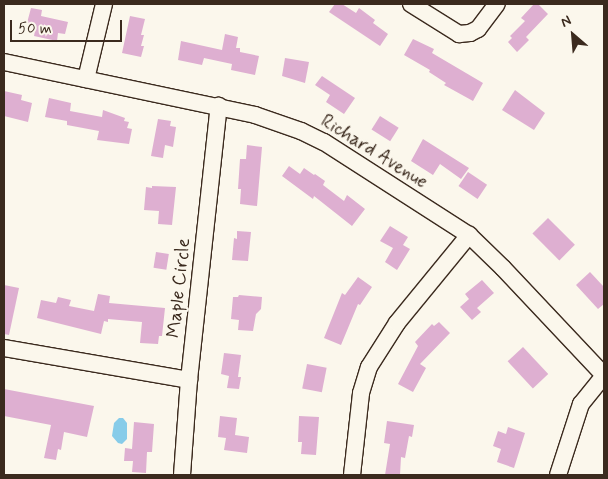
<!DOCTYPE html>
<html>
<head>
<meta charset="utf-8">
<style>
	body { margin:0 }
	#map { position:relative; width:608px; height:479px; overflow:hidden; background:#fbf7ec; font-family:Mynerve,sans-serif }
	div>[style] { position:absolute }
	.water>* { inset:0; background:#87cce9 }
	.building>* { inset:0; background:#deafd1; transform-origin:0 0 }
	.roads { filter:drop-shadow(1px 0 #3b2a1e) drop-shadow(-1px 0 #3b2a1e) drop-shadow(0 1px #3b2a1e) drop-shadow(0 -1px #3b2a1e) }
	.street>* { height:16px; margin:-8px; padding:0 8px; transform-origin:8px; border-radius:8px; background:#fbf7ec }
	span { translate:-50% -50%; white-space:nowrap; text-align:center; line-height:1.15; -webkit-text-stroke:4.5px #fbf7ec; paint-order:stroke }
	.street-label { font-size:19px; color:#3b2a1e }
	.frame { position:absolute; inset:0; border:5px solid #3b2a1e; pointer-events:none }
	.north { position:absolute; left:548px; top:10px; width:50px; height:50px; -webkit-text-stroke:4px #fbf7ec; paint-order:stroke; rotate:333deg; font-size:14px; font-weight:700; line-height:20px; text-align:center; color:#3b2a1e }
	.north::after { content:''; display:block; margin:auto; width:18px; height:22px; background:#3b2a1e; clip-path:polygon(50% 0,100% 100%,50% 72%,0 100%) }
	.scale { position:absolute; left:10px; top:20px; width:112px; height:22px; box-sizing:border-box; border:2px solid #3b2a1e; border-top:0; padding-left:6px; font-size:15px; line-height:18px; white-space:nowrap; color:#3b2a1e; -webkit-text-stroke:4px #fbf7ec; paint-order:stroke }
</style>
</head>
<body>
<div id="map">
	<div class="water">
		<i style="clip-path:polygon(119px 418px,123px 418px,127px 423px,127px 439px,122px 444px,118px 443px,112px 436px,114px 423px)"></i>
	</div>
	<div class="building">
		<i style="clip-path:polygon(335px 4px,342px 4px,356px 13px,359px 8px,375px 20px,373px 23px,388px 34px,380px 46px,329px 12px)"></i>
		<i style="clip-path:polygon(534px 4px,538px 4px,548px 14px,526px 37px,529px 40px,517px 52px,508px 42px,512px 38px,510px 36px,525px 21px,521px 18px)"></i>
		<i style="clip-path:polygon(31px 8px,42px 10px,41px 16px,68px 22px,65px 34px,58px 33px,57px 41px,34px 36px,36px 25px,27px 23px)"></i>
		<i style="clip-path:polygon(130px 16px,145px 19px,141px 35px,144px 35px,141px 46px,144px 46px,141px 57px,122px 53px)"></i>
		<i style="clip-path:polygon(225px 34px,238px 37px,236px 48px,240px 48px,240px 52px,259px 56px,255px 75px,231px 70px,232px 64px,204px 58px,202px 65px,178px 60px,181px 41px,222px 50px)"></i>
		<i style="clip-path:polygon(413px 39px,434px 49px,432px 53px,483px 83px,473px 101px,444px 85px,446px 83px,429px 72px,430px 70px,404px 55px)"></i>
		<i style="clip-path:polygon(285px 58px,309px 62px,305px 83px,282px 76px)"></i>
		<i style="clip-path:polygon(322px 76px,355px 98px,344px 114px,326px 102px,330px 95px,315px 85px)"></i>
		<i style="clip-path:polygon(515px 90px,545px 113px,534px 130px,502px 110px)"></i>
		<i style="clip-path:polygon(4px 91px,22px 95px,21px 100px,32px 103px,28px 122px,4px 116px)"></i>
		<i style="clip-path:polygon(49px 98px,71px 103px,70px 111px,102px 117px,103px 110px,125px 118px,124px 121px,129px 122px,127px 128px,132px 129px,129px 144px,97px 140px,99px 131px,67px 125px,67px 121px,45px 117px)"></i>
		<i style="left:380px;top:116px;width:22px;height:16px;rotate:32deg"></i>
		<i style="clip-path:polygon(158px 119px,171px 121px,170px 126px,176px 127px,173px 147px,165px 145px,163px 158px,151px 156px)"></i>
		<i style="clip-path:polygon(423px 139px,469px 168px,461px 179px,440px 164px,433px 175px,411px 161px)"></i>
		<i style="clip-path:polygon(247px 145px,262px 147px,257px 206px,240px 204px,241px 189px,238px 189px,240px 159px,246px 159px)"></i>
		<i style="clip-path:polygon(289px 166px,300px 174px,304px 168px,314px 175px,315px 174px,325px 181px,323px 185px,344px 201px,347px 195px,365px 209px,352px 226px,314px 196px,313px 199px,282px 176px)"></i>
		<i style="left:468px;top:172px;width:23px;height:17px;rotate:34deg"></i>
		<i style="clip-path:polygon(152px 186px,176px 187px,172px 225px,158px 224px,159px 211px,144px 210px,146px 187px,152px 188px)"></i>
		<i style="left:548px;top:218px;width:38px;height:22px;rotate:45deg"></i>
		<i style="clip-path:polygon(390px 226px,408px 237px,403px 245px,410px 249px,397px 270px,385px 262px,393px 248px,380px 241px)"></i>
		<i style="clip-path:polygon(237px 231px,251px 232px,248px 261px,232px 260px,234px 238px,237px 239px)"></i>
		<i style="left:156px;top:252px;width:13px;height:16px;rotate:9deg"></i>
		<i style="clip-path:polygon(590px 272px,604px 287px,604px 304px,598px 309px,576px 285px)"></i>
		<i style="clip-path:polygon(358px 277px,372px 287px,360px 305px,358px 304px,341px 345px,324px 338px,342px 293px,345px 295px)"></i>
		<i style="clip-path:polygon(482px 280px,494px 293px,477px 308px,481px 312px,472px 320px,460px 307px,469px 299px,465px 294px)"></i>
		<i style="clip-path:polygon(4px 285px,19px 288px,9px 335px,4px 334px)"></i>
		<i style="clip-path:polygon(98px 294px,110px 296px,109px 303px,165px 308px,162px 336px,159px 336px,158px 344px,140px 343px,142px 322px,108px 319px,108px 322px,104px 321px,101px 334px,37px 318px,41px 300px,56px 303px,58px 297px,71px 300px,69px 306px,94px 311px)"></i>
		<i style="clip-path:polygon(239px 295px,262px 297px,261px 309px,256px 314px,253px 331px,238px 330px,239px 320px,231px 319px,233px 297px,238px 297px)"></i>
		<i style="clip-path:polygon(439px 322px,450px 333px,420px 364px,426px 368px,413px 392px,398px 384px,418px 346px,415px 342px,432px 324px,434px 326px)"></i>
		<i style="left:523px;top:347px;width:37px;height:21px;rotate:47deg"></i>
		<i style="clip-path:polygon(224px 353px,241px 355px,238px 377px,241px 377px,239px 389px,227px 388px,229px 376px,221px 374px)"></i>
		<i style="left:307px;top:364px;width:20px;height:25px;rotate:11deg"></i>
		<i style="clip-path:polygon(4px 389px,94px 406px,87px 437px,64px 432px,61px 450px,58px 449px,56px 460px,44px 458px,51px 425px,4px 416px)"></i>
		<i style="clip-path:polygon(220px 416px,237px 418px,235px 435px,249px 437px,247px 453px,224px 450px,226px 438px,218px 437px)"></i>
		<i style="clip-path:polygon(299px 416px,319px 417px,316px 455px,301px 454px,302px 442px,298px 442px)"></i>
		<i style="clip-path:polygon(387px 421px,414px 425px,412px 437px,409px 436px,405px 458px,401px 457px,400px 475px,385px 475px,390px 444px,384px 443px)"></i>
		<i style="clip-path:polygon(134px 422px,154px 424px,152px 452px,147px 452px,146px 473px,132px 472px,133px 461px,124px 461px,125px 448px,132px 449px)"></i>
		<i style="clip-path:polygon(508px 427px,525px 433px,514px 468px,497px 462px,501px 449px,493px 446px,498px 431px,506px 434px)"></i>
	</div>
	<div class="roads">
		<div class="street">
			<i style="left:411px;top:4px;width:57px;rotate:32deg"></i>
			<i style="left:459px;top:34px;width:11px;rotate:-5deg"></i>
			<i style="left:470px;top:33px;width:9px;rotate:-27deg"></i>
			<i style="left:478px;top:29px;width:31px;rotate:-53deg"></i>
			<i style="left:4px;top:62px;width:257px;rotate:11.9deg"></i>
			<i style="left:255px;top:115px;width:49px;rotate:19.2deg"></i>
			<i style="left:301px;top:131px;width:25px;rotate:26deg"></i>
			<i style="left:324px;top:142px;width:172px;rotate:32.7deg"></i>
			<i style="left:469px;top:235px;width:47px;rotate:44.1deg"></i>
			<i style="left:503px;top:268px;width:147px;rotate:46.7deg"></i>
			<i style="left:86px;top:79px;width:77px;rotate:-76.5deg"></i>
			<i style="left:4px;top:348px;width:188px;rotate:9.8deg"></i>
			<i style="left:182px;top:475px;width:95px;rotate:-85.8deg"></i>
			<i style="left:189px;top:380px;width:276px;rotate:-83.8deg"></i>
			<i style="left:352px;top:475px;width:82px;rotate:-83.7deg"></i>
			<i style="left:361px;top:393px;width:27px;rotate:-73deg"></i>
			<i style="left:369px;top:367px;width:52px;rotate:-57.5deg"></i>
			<i style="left:397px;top:323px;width:114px;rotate:-50.7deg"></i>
			<i style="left:558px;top:475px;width:75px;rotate:-72.1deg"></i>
			<i style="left:581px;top:404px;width:36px;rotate:-51deg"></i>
		</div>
	</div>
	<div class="street-label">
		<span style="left:374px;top:152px;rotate:32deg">Richard Avenue</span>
		<span style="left:179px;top:288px;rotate:-84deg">Maple Circle</span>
	</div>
	<div class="frame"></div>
	<div class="north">N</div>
	<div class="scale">50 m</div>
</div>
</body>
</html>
